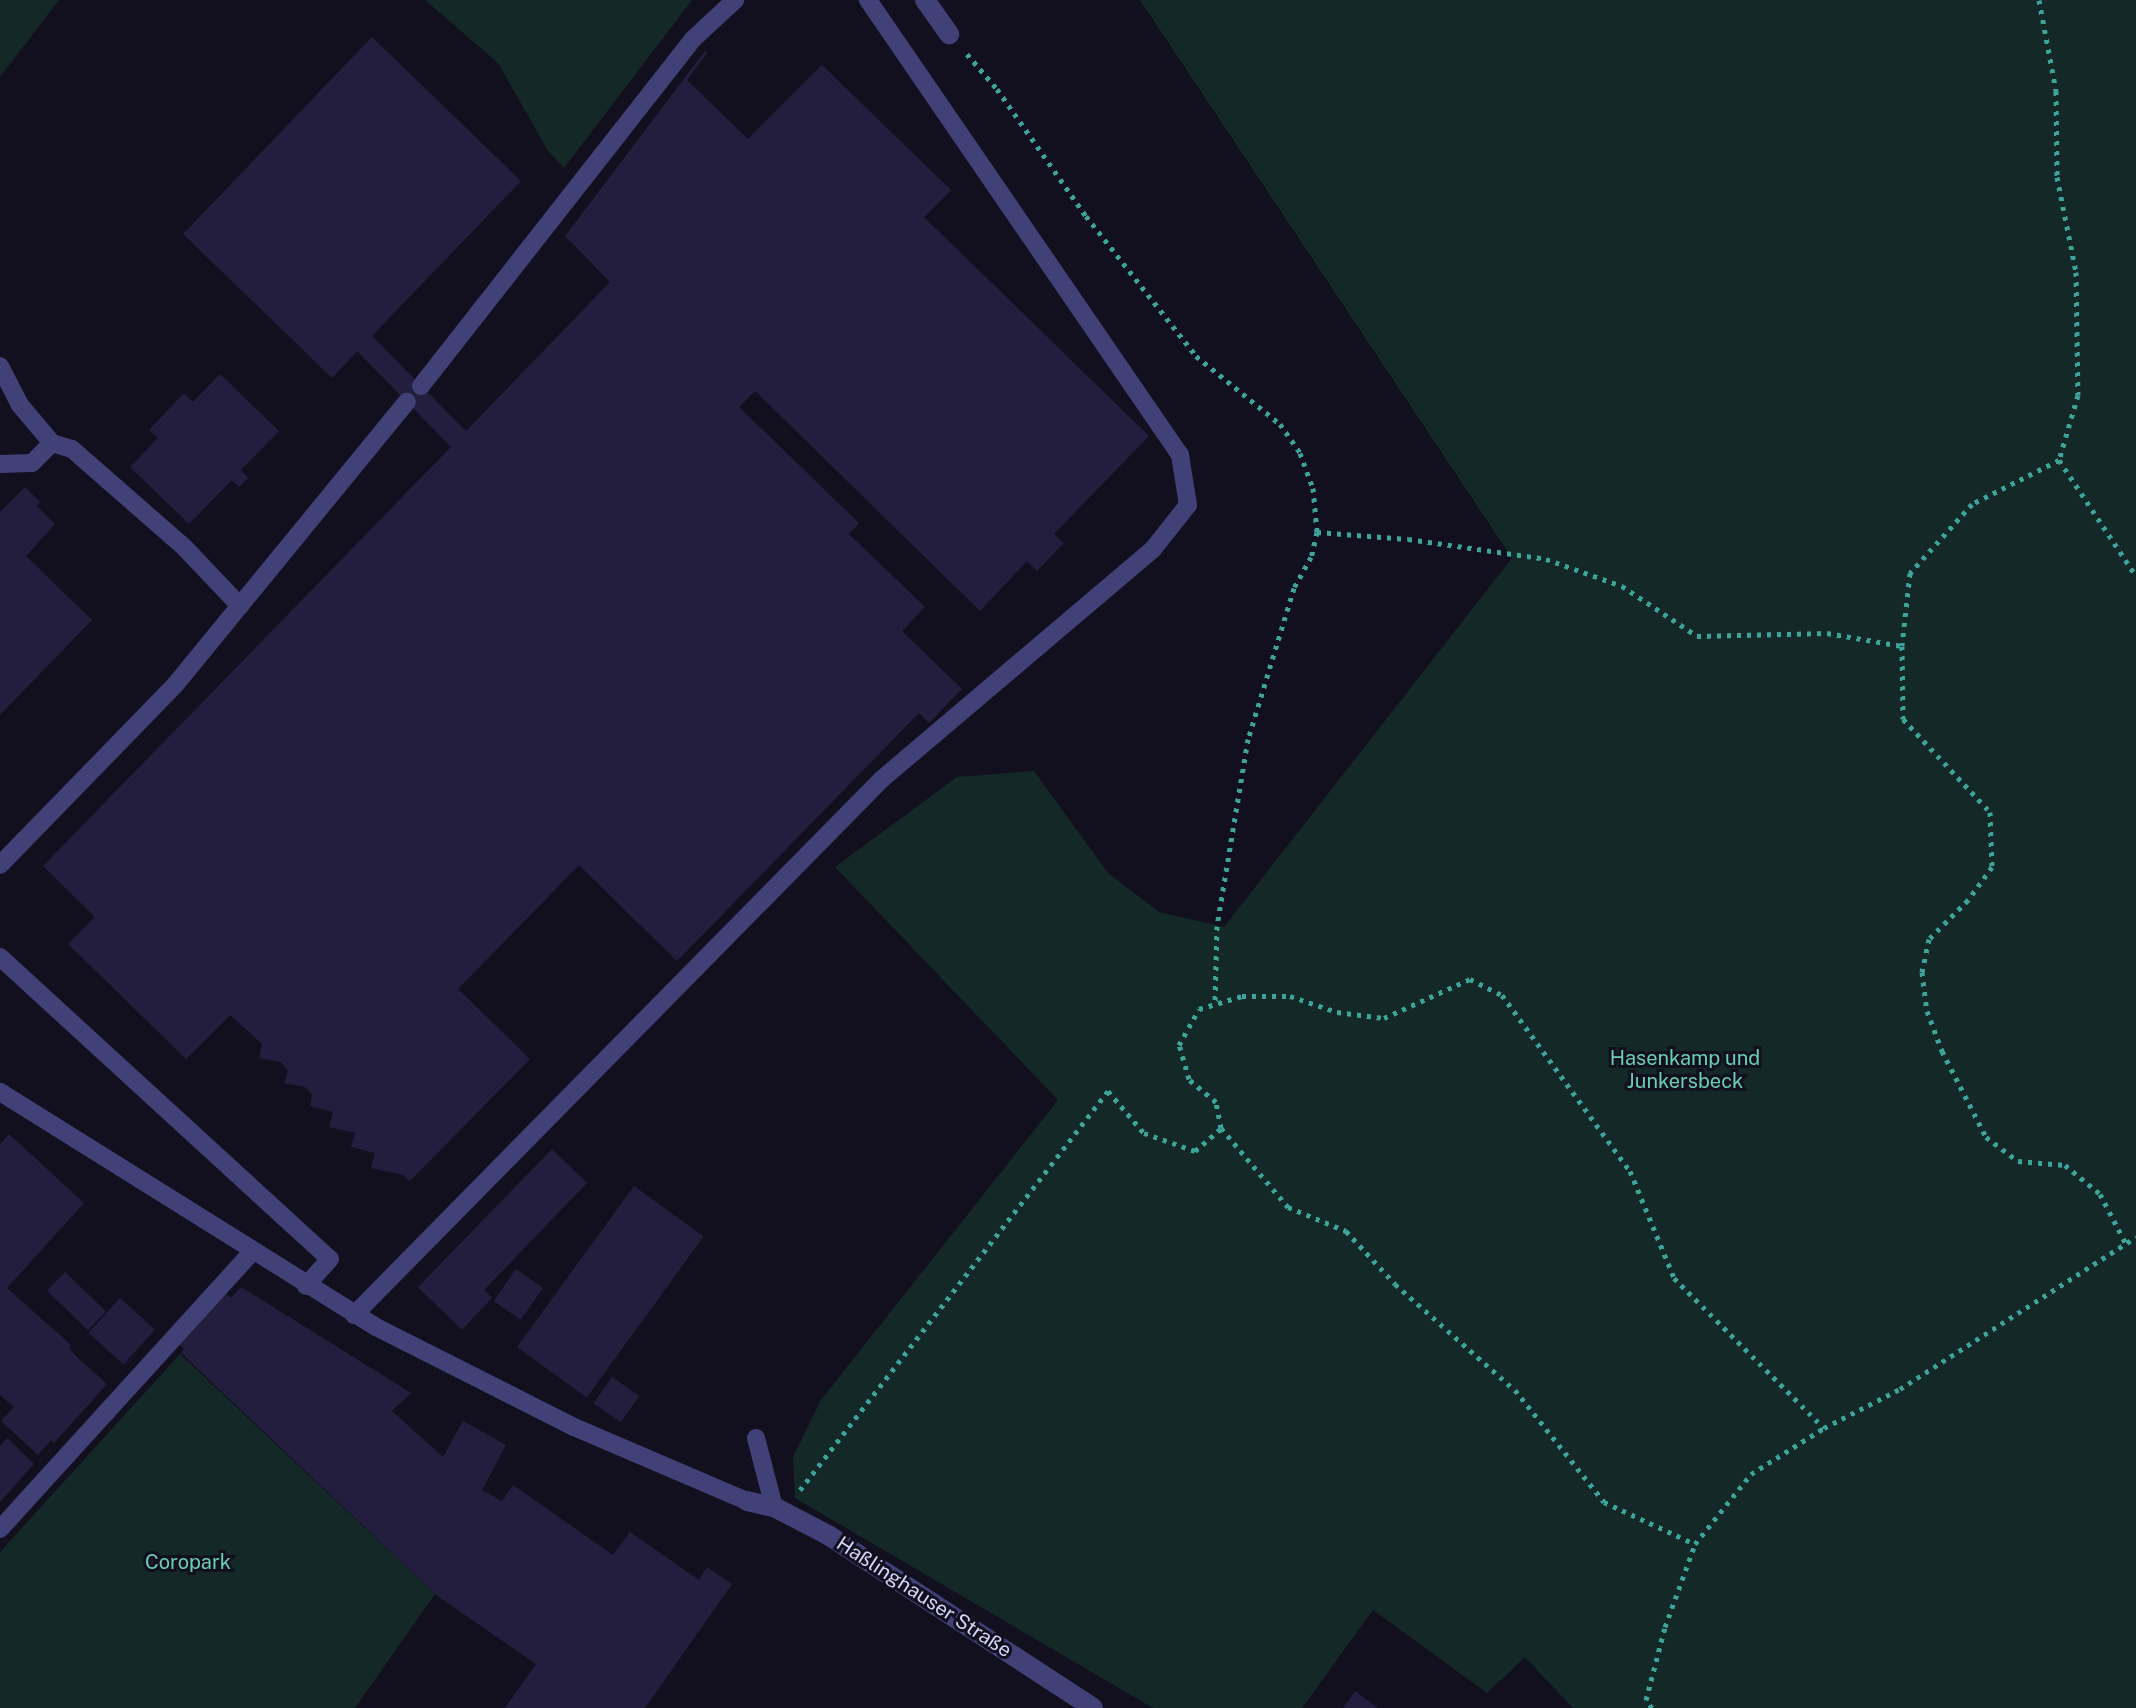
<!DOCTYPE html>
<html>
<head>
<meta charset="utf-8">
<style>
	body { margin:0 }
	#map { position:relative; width:2136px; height:1708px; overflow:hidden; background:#12101f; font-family:"Public Sans",sans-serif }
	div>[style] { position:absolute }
	.green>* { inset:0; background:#142827 }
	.building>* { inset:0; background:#231e3e; transform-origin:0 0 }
	.path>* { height:5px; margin-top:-2.5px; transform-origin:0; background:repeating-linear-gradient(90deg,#3da49a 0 4px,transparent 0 10px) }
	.service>* { height:18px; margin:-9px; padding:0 9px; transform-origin:9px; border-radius:9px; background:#414178 }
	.minor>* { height:20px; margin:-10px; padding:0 10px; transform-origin:10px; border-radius:10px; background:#414178 }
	span { translate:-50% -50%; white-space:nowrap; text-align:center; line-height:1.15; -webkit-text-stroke:6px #12101f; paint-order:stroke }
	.park-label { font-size:20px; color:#69cfb2 }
	.street-label { font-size:20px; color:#d7d4f9 }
</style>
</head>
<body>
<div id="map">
	<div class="green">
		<i style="clip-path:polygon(0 0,59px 0,0 77px)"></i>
		<i style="clip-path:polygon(425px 0,692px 0,564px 168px,548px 151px,498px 63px)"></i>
		<i style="clip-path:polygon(1140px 0,2136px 0,2136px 1708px,1573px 1708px,1525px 1657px,1487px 1693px,1373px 1610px,1302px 1708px,1153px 1708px,795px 1498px,793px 1457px,821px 1400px,1058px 1100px,835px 867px,957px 777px,1034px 771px,1108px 873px,1159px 912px,1224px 927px,1512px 558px)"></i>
		<i style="clip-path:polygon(180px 1354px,435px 1594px,355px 1708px,0 1708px,0 1552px)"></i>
	</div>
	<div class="building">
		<i style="clip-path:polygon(372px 37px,521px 181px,372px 336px,466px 431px,610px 282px,565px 236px,705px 51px,707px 53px,687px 80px,748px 139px,822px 65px,951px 190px,924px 217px,1149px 436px,1054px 534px,1064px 543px,1037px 571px,1027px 561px,980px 611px,755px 391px,739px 407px,859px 523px,849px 534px,925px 607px,902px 631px,962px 689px,929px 723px,919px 713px,677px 961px,579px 865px,458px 989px,530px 1059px,410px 1181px,403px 1175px,371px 1168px,375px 1153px,351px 1147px,355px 1133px,329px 1127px,333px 1112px,310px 1106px,312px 1094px,305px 1087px,284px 1083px,288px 1071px,281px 1062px,259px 1058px,262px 1044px,230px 1015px,186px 1059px,68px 944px,95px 917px,43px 866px,451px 447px,357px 351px,332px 378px,183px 234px)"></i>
		<i style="clip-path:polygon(220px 374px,279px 431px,241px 470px,248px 478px,239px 487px,232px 480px,189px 524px,130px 467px,158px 438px,149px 430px,184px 393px,193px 402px)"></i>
		<i style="clip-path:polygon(25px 487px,40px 502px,37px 506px,55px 524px,26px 556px,92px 620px,0 715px,0 512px)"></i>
		<i style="clip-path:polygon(9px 1134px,84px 1203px,7px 1288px,71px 1345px,69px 1348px,78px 1358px,107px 1384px,54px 1443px,51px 1440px,38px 1455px,1px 1421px,14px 1407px,0 1395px,0 1144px)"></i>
		<i style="clip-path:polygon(552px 1149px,587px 1183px,484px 1290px,492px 1298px,462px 1330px,418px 1287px)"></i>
		<i style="left:634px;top:1186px;width:86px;height:199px;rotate:36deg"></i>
		<i style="left:516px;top:1269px;width:33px;height:39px;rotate:35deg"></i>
		<i style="left:65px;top:1272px;width:57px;height:26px;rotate:44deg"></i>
		<i style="clip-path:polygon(241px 1287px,411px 1393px,392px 1411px,443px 1457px,463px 1421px,506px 1445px,482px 1490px,502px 1501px,513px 1485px,613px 1555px,630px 1532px,699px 1580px,707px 1567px,732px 1584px,645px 1708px,505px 1708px,536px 1664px,436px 1595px,181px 1353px,184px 1349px,179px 1344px,225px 1293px,231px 1298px)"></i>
		<i style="left:120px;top:1298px;width:47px;height:47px;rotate:42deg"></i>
		<i style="left:612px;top:1377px;width:33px;height:32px;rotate:35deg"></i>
		<i style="clip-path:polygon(7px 1438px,34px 1464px,0 1502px,0 1446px)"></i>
		<i style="clip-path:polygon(1355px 1691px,1378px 1708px,1343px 1708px)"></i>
	</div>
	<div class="path">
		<i style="left:2039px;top:0;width:93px;rotate:79.4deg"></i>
		<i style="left:2056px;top:91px;width:86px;rotate:89.3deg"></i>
		<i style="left:2057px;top:177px;width:97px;rotate:78.7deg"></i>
		<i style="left:2076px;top:272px;width:123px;rotate:89.1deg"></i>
		<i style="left:2078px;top:395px;width:68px;rotate:106.3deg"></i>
		<i style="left:2059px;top:460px;width:97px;rotate:153.2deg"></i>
		<i style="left:1972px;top:504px;width:93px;rotate:131.9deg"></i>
		<i style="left:1910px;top:573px;width:73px;rotate:96.3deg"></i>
		<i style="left:1902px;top:646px;width:73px;rotate:89.2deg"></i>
		<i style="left:1903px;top:719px;width:127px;rotate:46.9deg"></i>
		<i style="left:1990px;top:812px;width:55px;rotate:87.9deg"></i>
		<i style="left:1992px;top:867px;width:41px;rotate:126deg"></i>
		<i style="left:1968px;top:900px;width:55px;rotate:135deg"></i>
		<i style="left:1929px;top:939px;width:34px;rotate:102deg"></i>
		<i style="left:1922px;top:972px;width:39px;rotate:83deg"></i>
		<i style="left:1927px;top:1011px;width:43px;rotate:69.4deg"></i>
		<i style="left:1942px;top:1051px;width:97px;rotate:62.9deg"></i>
		<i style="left:1986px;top:1137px;width:40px;rotate:37deg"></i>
		<i style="left:2018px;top:1161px;width:47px;rotate:4.9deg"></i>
		<i style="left:2065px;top:1165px;width:45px;rotate:39.6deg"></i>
		<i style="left:2100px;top:1194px;width:56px;rotate:62.5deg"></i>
		<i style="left:967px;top:54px;width:46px;rotate:49.4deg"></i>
		<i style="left:997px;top:89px;width:155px;rotate:55deg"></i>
		<i style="left:1086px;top:216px;width:178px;rotate:51.8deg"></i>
		<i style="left:1196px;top:356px;width:108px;rotate:39deg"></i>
		<i style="left:1280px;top:424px;width:35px;rotate:55deg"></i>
		<i style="left:1300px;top:453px;width:37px;rotate:70deg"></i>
		<i style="left:1313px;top:488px;width:44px;rotate:84.8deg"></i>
		<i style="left:1317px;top:532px;width:26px;rotate:103deg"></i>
		<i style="left:1311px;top:557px;width:35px;rotate:119deg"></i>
		<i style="left:1294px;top:588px;width:158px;rotate:106.9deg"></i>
		<i style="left:1248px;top:739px;width:190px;rotate:99.4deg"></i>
		<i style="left:1217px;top:926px;width:78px;rotate:91.5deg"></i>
		<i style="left:2059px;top:460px;width:139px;rotate:56.4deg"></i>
		<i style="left:1317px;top:532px;width:91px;rotate:4.4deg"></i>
		<i style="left:1408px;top:539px;width:139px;rotate:8.2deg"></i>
		<i style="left:1546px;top:559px;width:81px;rotate:19.6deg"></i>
		<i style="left:1622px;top:586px;width:90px;rotate:33.7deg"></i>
		<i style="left:1697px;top:636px;width:130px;rotate:-1.3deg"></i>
		<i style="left:1827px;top:633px;width:76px;rotate:9.8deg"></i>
		<i style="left:1221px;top:1128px;width:104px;rotate:49.7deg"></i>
		<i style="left:1288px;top:1207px;width:63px;rotate:22.5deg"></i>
		<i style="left:1346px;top:1231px;width:72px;rotate:47.2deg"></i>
		<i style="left:1395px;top:1284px;width:160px;rotate:41.5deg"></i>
		<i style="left:1515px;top:1390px;width:143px;rotate:51.5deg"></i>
		<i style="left:1604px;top:1502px;width:100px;rotate:24.8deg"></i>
		<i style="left:800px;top:1490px;width:504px;rotate:-52.33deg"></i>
		<i style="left:1108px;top:1091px;width:55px;rotate:49.4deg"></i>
		<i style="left:1144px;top:1133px;width:54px;rotate:19.4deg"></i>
		<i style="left:1195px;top:1151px;width:35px;rotate:-41deg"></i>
		<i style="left:1221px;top:1128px;width:26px;rotate:-101deg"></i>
		<i style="left:1216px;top:1102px;width:35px;rotate:-140deg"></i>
		<i style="left:1189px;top:1079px;width:35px;rotate:-106deg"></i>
		<i style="left:1179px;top:1045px;width:41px;rotate:-60.9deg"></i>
		<i style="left:1199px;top:1009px;width:45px;rotate:-16.8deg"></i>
		<i style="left:1242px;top:996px;width:48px"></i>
		<i style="left:1290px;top:996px;width:50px;rotate:18.8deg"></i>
		<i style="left:1337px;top:1012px;width:47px;rotate:7.3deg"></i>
		<i style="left:1384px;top:1018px;width:94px;rotate:-24.4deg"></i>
		<i style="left:1470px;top:979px;width:36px;rotate:27deg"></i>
		<i style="left:1502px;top:995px;width:218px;rotate:54deg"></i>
		<i style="left:1630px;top:1171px;width:116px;rotate:67.6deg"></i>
		<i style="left:1674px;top:1278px;width:212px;rotate:45deg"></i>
		<i style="left:1652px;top:1708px;width:10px;rotate:-127deg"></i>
		<i style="left:1646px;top:1700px;width:75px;rotate:-75.4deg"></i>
		<i style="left:1665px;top:1627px;width:88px;rotate:-70.1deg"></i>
		<i style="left:1695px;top:1544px;width:90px;rotate:-51.3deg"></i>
		<i style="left:1751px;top:1474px;width:86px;rotate:-32.2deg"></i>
		<i style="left:1824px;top:1428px;width:85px;rotate:-27.2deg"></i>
		<i style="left:1900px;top:1389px;width:281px;rotate:-32.8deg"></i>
	</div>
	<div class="service">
		<i style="left:0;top:366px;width:44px;rotate:62.9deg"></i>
		<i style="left:20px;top:405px;width:50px;rotate:49.9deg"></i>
		<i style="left:52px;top:443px;width:21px;rotate:17deg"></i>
		<i style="left:72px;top:449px;width:150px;rotate:41.2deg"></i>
		<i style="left:185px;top:548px;width:80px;rotate:46.5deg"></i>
		<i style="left:421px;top:386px;width:439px;rotate:-51.9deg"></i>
		<i style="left:692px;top:40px;width:59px;rotate:-42.9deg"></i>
		<i style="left:0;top:464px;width:32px;rotate:-2deg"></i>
		<i style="left:32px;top:463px;width:28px;rotate:-45deg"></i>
		<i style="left:0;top:865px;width:251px;rotate:-45.8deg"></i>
		<i style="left:175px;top:685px;width:366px;rotate:-50.7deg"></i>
		<i style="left:0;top:957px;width:447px;rotate:42.5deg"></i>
		<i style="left:330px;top:1259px;width:36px;rotate:132deg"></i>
		<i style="left:0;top:1092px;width:443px;rotate:32deg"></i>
		<i style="left:376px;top:1327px;width:222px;rotate:26.8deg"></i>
		<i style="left:574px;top:1427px;width:188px;rotate:23.2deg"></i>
		<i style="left:354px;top:1315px;width:752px;rotate:-45.43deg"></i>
		<i style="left:882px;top:779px;width:355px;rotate:-40.3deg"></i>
		<i style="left:1153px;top:549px;width:56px;rotate:-51.5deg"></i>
		<i style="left:1188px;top:505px;width:51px;rotate:-99.1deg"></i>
		<i style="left:1180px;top:455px;width:552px;rotate:-124.44deg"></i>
		<i style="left:756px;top:1438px;width:71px;rotate:75.4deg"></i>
		<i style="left:0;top:1529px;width:373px;rotate:-47.7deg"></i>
	</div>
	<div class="minor">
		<i style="left:925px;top:0;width:42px;rotate:54.8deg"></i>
		<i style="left:747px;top:1501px;width:28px;rotate:13deg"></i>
		<i style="left:774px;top:1507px;width:61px;rotate:27.4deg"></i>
		<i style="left:828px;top:1535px;width:316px;rotate:33.1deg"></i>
	</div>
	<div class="park-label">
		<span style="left:1685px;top:1070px">Hasenkamp und<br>Junkersbeck</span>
		<span style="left:188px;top:1562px">Coropark</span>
	</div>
	<div class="street-label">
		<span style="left:924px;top:1597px;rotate:33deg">Haßlinghauser Straße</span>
	</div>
</div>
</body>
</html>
